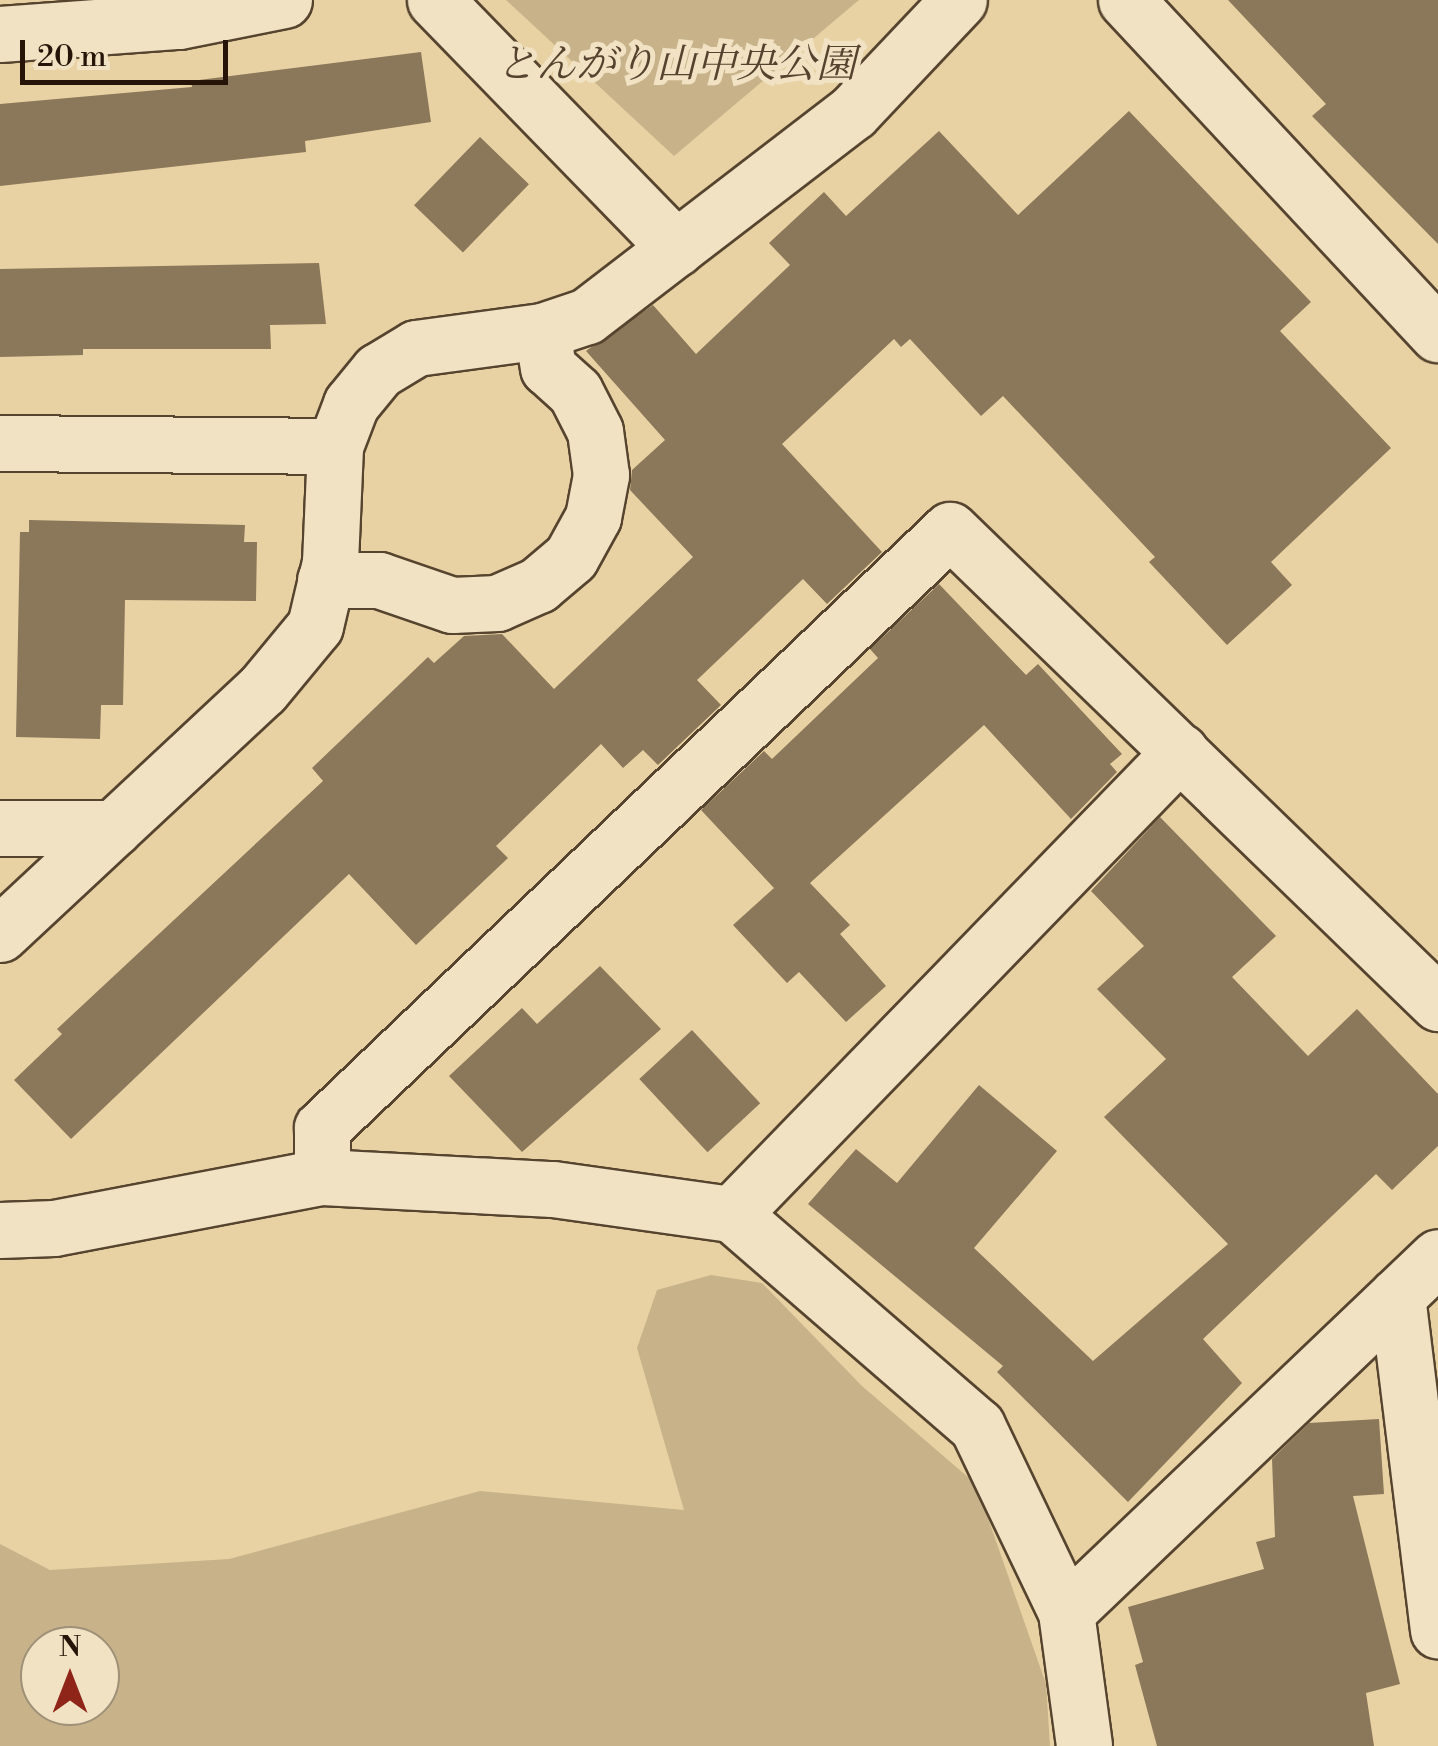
<!DOCTYPE html>
<html>
<head>
<meta charset="utf-8">
<style>
	body { margin:0 }
	#map { position:relative; width:1438px; height:1746px; overflow:hidden; background:#e8d2a3; font-family:"Libre Bodoni","Noto Serif JP",serif }
	div>[style] { position:absolute }
	.green>* { inset:0; background:#c7b289 }
	.building>* { inset:0; background:#8b7759; transform-origin:0 0 }
	.roads { filter:drop-shadow(2px 0 #56442f) drop-shadow(-2px 0 #56442f) drop-shadow(0 2px #56442f) drop-shadow(0 -2px #56442f) }
	.minor>* { height:55px; margin:-27.5px; padding:0 27.5px; transform-origin:27.5px; border-radius:27.5px; background:#f0e2c3 }
	span { translate:-50% -50%; white-space:nowrap; text-align:center; line-height:1.15; -webkit-text-stroke:10px #f0e2c3; paint-order:stroke }
	.park-label { font-size:40px; color:#56432f; font-style:italic }
	.north { position:absolute; left:20px; top:1626px; width:100px; height:100px; box-sizing:border-box; background:#f0e2c3; border:2px solid #9f9078; border-radius:50%; rotate:0deg; font-size:28px; font-weight:700; line-height:40px; text-align:center; color:#261408 }
	.north::after { content:''; display:block; margin:auto; width:35px; height:45px; background:#8f2418; clip-path:polygon(50% 0,100% 100%,50% 72%,0 100%) }
	.scale { position:absolute; left:20px; top:40px; width:208px; height:45px; box-sizing:border-box; border:5px solid #261408; border-top:0; padding-left:12px; font-size:30px; line-height:35px; white-space:nowrap; color:#261408; -webkit-text-stroke:8px #f0e2c3; paint-order:stroke }
</style>
</head>
<body>
<div id="map">
	<div class="green">
		<i style="clip-path:polygon(506px 0,859px 0,674px 156px)"></i>
		<i style="clip-path:polygon(evenodd,711px 1275px,762px 1283px,862px 1386px,976px 1484px,1046px 1684px,1050px 1746px,0 1746px,0 1544px,50px 1570px,229px 1559px,480px 1491px,684px 1510px,637px 1348px,657px 1290px,711px 1275px,40px 1646px,100px 1646px,100px 1706px,40px 1706px,40px 1646px)"></i>
	</div>
	<div class="building">
		<i style="clip-path:polygon(1228px 0,1438px 0,1438px 244px,1312px 116px,1326px 104px)"></i>
		<i style="clip-path:polygon(421px 52px,431px 122px,305px 141px,306px 152px,0 186px,0 104px,192px 87px,191px 81px)"></i>
		<i style="clip-path:polygon(1129px 111px,1311px 302px,1280px 331px,1391px 448px,1271px 562px,1292px 585px,1227px 645px,1149px 562px,1155px 557px,1003px 396px,981px 416px,910px 339px,901px 347px,894px 339px,782px 444px,882px 552px,827px 604px,803px 579px,697px 680px,721px 705px,658px 765px,643px 750px,623px 768px,601px 744px,496px 846px,508px 858px,416px 945px,349px 874px,71px 1139px,14px 1080px,62px 1034px,57px 1029px,323px 781px,312px 768px,428px 657px,434px 663px,464px 636px,502px 634px,554px 689px,693px 557px,630px 490px,632px 470px,665px 440px,586px 351px,590px 348px,653px 305px,696px 354px,790px 265px,769px 243px,824px 192px,846px 216px,939px 131px,1018px 215px)"></i>
		<i style="left:480px;top:137px;width:68px;height:95px;rotate:44deg"></i>
		<i style="clip-path:polygon(319px 263px,326px 324px,270px 325px,271px 349px,83px 349px,83px 355px,0 357px,0 269px)"></i>
		<i style="clip-path:polygon(29px 520px,245px 525px,244px 542px,257px 542px,256px 601px,125px 600px,123px 705px,101px 705px,100px 739px,16px 737px,20px 532px,29px 532px)"></i>
		<i style="clip-path:polygon(939px 584px,1026px 675px,1038px 664px,1122px 754px,1110px 764px,1117px 772px,1071px 819px,984px 725px,810px 883px,850px 925px,840px 934px,886px 986px,846px 1022px,799px 972px,787px 983px,733px 925px,774px 888px,701px 810px,764px 751px,772px 759px,878px 658px,870px 649px)"></i>
		<i style="clip-path:polygon(1160px 817px,1276px 936px,1232px 977px,1308px 1056px,1357px 1009px,1438px 1094px,1438px 1146px,1392px 1190px,1376px 1174px,1203px 1339px,1242px 1383px,1128px 1502px,997px 1372px,1003px 1366px,808px 1204px,856px 1149px,897px 1183px,979px 1085px,1057px 1151px,974px 1248px,1093px 1361px,1228px 1244px,1104px 1117px,1166px 1059px,1097px 989px,1144px 946px,1091px 891px)"></i>
		<i style="clip-path:polygon(600px 966px,661px 1029px,522px 1152px,449px 1076px,522px 1008px,537px 1024px)"></i>
		<i style="left:692px;top:1030px;width:100px;height:72px;rotate:47deg"></i>
		<i style="clip-path:polygon(1379px 1419px,1384px 1494px,1353px 1496px,1400px 1684px,1366px 1693px,1374px 1746px,1157px 1746px,1135px 1665px,1143px 1662px,1128px 1607px,1264px 1569px,1256px 1542px,1275px 1537px,1272px 1459px,1309px 1423px)"></i>
	</div>
	<div class="roads">
		<div class="minor">
			<i style="left:435px;top:0;width:346px;rotate:45.8deg"></i>
			<i style="left:1126px;top:0;width:457px;rotate:47deg"></i>
			<i style="left:0;top:34px;width:179px;rotate:-4.2deg"></i>
			<i style="left:179px;top:21px;width:107px;rotate:-11.3deg"></i>
			<i style="left:0;top:443px;width:335px;rotate:0.5deg"></i>
			<i style="left:325px;top:580px;width:54px"></i>
			<i style="left:379px;top:580px;width:77px;rotate:18.9deg"></i>
			<i style="left:452px;top:605px;width:45px;rotate:-2.5deg"></i>
			<i style="left:497px;top:603px;width:45px;rotate:-23.7deg"></i>
			<i style="left:538px;top:585px;width:43px;rotate:-40.3deg"></i>
			<i style="left:571px;top:557px;width:46px;rotate:-61.2deg"></i>
			<i style="left:593px;top:517px;width:43px;rotate:-79.2deg"></i>
			<i style="left:601px;top:475px;width:44px;rotate:-97.8deg"></i>
			<i style="left:595px;top:431px;width:44px;rotate:-117.1deg"></i>
			<i style="left:575px;top:392px;width:36px;rotate:-138deg"></i>
			<i style="left:548px;top:368px;width:37px;rotate:-99deg"></i>
			<i style="left:0;top:828px;width:114px"></i>
			<i style="left:0;top:934px;width:358px;rotate:-43deg"></i>
			<i style="left:262px;top:690px;width:83px;rotate:-50.4deg"></i>
			<i style="left:315px;top:626px;width:66px;rotate:-76.8deg"></i>
			<i style="left:330px;top:562px;width:116px;rotate:-87.5deg"></i>
			<i style="left:335px;top:446px;width:45px;rotate:-69.1deg"></i>
			<i style="left:351px;top:404px;width:43px;rotate:-50.7deg"></i>
			<i style="left:378px;top:371px;width:44px;rotate:-31.2deg"></i>
			<i style="left:416px;top:348px;width:127px;rotate:-7.7deg"></i>
			<i style="left:542px;top:331px;width:47px;rotate:-18.4deg"></i>
			<i style="left:587px;top:316px;width:335px;rotate:-37.5deg"></i>
			<i style="left:853px;top:112px;width:154px;rotate:-46.6deg"></i>
			<i style="left:322px;top:1177px;width:49px;rotate:-90deg"></i>
			<i style="left:322px;top:1128px;width:867px;rotate:-43.6deg"></i>
			<i style="left:950px;top:530px;width:680px;rotate:44.11deg"></i>
			<i style="left:732px;top:1214px;width:644px;rotate:-45.88deg"></i>
			<i style="left:0;top:1230px;width:54px;rotate:-2.1deg"></i>
			<i style="left:54px;top:1228px;width:273px;rotate:-10.8deg"></i>
			<i style="left:322px;top:1177px;width:231px;rotate:3deg"></i>
			<i style="left:553px;top:1189px;width:181px;rotate:8deg"></i>
			<i style="left:732px;top:1214px;width:324px;rotate:40.9deg"></i>
			<i style="left:977px;top:1426px;width:206px;rotate:64.4deg"></i>
			<i style="left:1066px;top:1612px;width:135px;rotate:82.3deg"></i>
			<i style="left:1397px;top:1296px;width:337px;rotate:83deg"></i>
			<i style="left:1066px;top:1612px;width:514px;rotate:-43.66deg"></i>
		</div>
	</div>
	<div class="park-label">
		<span style="left:676px;top:65px">とんがり山中央公園</span>
	</div>
	<div class="north">N</div>
	<div class="scale">20 m</div>
</div>
</body>
</html>
